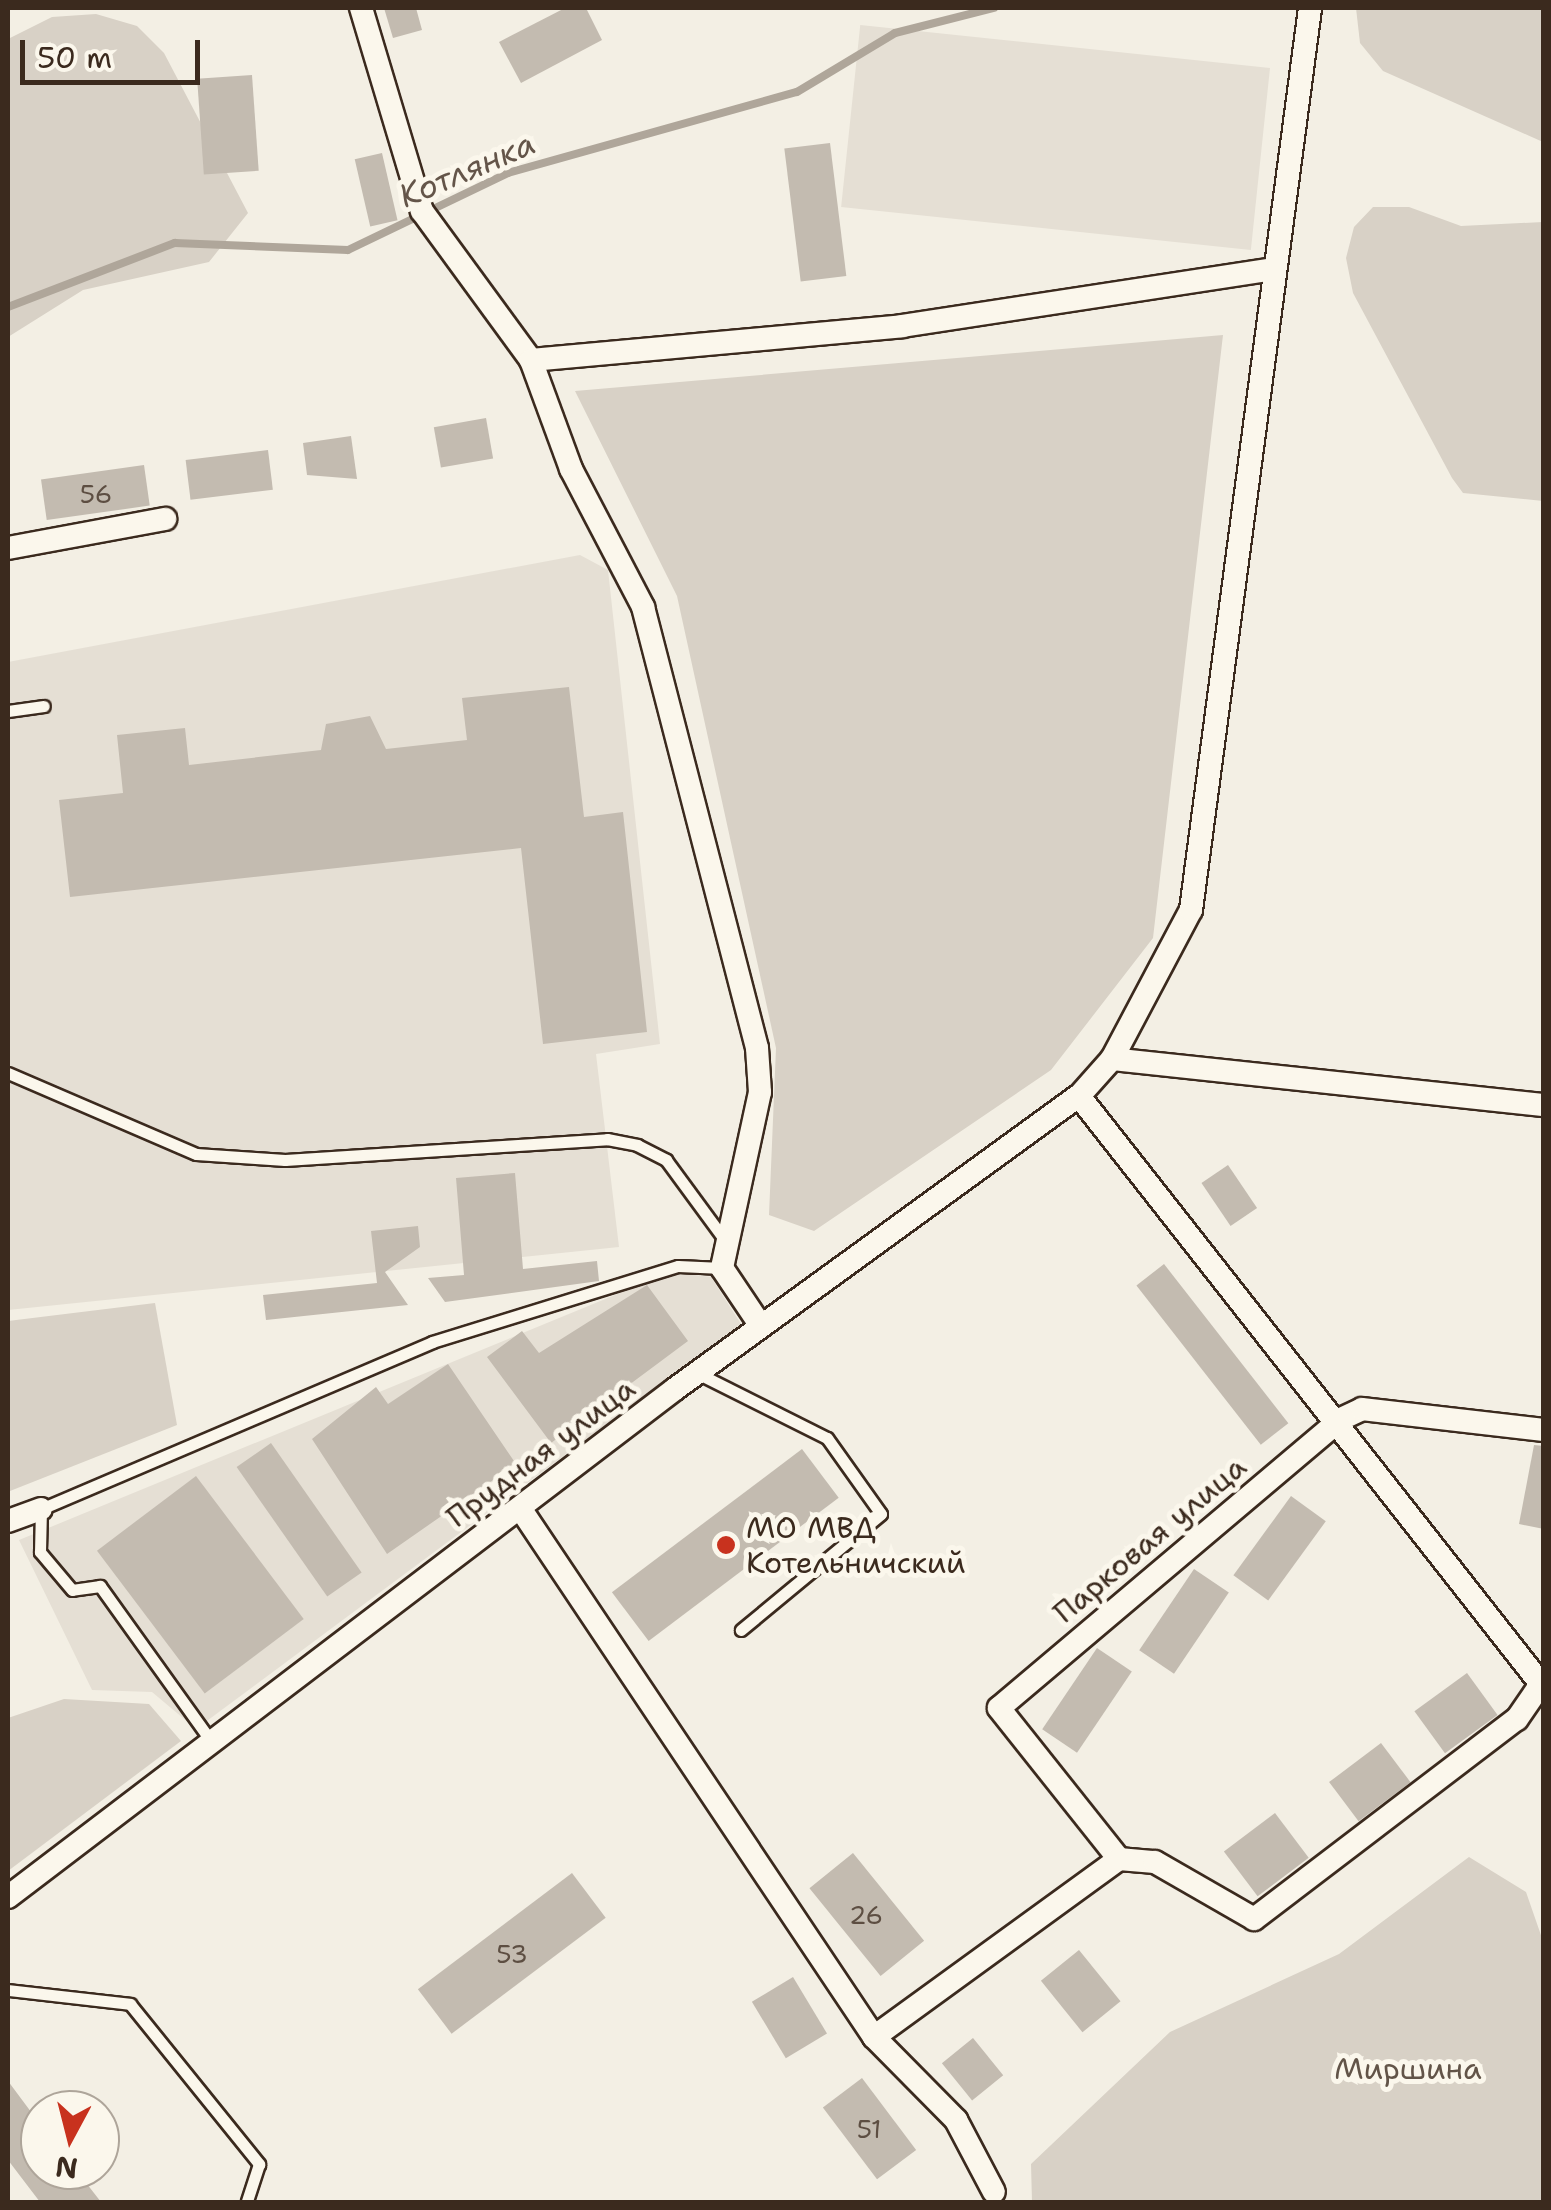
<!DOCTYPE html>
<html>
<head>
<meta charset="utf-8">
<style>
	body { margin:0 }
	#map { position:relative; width:1551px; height:2210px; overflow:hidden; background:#f3efe4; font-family:"Shantell Sans",sans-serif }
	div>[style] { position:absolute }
	.built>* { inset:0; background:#e5dfd4; transform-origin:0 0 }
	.green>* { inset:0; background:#d8d1c6 }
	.stream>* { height:8px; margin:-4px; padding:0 4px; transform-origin:4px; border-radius:4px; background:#afa69a }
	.building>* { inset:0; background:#c3bbb0; transform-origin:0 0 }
	.roads { filter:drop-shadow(2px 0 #3b2a1e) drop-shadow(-2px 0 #3b2a1e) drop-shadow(0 2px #3b2a1e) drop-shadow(0 -2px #3b2a1e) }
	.lane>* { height:11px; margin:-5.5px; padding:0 5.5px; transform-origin:5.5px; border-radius:5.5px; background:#fbf7ec }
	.street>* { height:22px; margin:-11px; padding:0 11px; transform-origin:11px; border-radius:11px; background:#fbf7ec }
	.dots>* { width:28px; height:28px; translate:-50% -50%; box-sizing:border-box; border:5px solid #fbf7ec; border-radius:50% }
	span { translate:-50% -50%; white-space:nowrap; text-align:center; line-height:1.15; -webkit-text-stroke:10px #fbf7ec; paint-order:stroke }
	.number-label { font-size:25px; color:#5d4e42 }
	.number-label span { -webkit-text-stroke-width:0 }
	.street-label { font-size:30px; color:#3b2a1e }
	.poi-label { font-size:30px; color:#3b2a1e }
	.left { translate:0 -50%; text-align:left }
	.park-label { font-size:30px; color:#625448 }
	.water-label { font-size:32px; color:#645549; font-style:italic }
	.frame { position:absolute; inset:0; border:10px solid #3b2a1e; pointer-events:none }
	.north { position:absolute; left:20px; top:2090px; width:100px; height:100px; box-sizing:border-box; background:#fbf7ec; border:2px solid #aea59a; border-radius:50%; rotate:187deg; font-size:28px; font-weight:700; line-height:40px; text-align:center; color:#3b2a1e }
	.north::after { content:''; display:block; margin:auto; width:35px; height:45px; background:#c8321e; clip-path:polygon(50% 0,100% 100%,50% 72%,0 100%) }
	.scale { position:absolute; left:20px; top:40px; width:180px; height:45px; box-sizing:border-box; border:5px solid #3b2a1e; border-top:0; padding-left:12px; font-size:30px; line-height:35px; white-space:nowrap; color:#3b2a1e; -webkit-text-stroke:8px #fbf7ec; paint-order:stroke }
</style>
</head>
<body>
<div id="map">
	<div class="built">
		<i style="left:1270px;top:68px;width:183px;height:412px;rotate:96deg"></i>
		<i style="clip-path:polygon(580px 555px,608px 570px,660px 1044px,596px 1054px,619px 1247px,8px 1310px,8px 662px)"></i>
		<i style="clip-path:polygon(671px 1272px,711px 1277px,741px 1324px,196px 1729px,152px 1692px,92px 1690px,19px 1540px)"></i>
	</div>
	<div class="green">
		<i style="clip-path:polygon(1356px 8px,1543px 8px,1543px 142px,1383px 71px,1360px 43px)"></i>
		<i style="clip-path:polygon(96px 14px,137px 26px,164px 53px,248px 213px,209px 262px,83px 290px,8px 337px,8px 39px,52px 17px)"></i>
		<i style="clip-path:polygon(1373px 207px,1409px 207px,1461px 226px,1543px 222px,1543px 501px,1463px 493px,1452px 478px,1353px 293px,1346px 258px,1354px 227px)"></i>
		<i style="clip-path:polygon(1223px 335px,1153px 938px,1051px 1070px,814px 1231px,769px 1215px,776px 1048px,677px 596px,575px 391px)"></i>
		<i style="clip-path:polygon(155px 1303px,177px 1425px,10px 1491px,8px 1321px)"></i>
		<i style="clip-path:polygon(64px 1699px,149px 1704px,181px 1741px,8px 1871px,8px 1718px)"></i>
		<i style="clip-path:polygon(1469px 1857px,1526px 1892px,1543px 1941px,1543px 2202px,1032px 2202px,1031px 2164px,1170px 2032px,1339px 1954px)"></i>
	</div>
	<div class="stream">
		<i style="left:8px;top:307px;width:179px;rotate:-21deg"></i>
		<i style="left:175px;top:243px;width:173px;rotate:2.3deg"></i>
		<i style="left:348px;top:250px;width:178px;rotate:-25.7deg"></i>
		<i style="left:508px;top:173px;width:300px;rotate:-15.7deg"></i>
		<i style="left:797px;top:92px;width:114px;rotate:-31deg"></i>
		<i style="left:895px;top:33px;width:102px;rotate:-14.2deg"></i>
	</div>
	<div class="building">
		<i style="clip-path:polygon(384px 8px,416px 8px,422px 30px,393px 38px)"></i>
		<i style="clip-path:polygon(565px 8px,586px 8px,602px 40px,521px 83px,499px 42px)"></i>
		<i style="left:252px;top:75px;width:96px;height:55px;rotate:86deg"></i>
		<i style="left:830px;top:143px;width:134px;height:46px;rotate:83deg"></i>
		<i style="left:382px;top:153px;width:69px;height:28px;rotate:77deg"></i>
		<i style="left:486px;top:418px;width:41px;height:53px;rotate:80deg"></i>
		<i style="clip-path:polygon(351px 436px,357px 479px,307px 475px,303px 443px)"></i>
		<i style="left:268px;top:450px;width:40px;height:83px;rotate:83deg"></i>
		<i style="left:144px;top:465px;width:41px;height:104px;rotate:82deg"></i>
		<i style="clip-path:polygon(569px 687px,584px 817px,623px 812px,647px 1032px,543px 1044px,521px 848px,70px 897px,59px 800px,123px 793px,117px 735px,185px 728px,189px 765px,321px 750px,326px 724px,370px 716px,386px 749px,467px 740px,462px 698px)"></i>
		<i style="left:1228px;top:1165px;width:52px;height:32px;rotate:56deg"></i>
		<i style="clip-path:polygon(515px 1173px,523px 1269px,597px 1261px,599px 1281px,445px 1302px,428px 1278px,464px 1275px,456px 1178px)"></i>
		<i style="clip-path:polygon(418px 1226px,420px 1247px,385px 1272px,408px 1305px,266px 1320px,263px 1295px,377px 1283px,371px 1231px)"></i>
		<i style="left:1164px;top:1264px;width:202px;height:35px;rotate:52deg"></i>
		<i style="clip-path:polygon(647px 1285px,688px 1341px,551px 1443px,487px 1357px,522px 1331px,539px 1353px)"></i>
		<i style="clip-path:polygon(448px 1364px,516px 1464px,387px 1554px,312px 1439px,376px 1387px,388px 1404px)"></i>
		<i style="left:271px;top:1443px;width:158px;height:42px;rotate:55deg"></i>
		<i style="clip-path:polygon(1534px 1445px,1544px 1446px,1544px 1529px,1519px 1524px)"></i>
		<i style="left:802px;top:1449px;width:61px;height:238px;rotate:53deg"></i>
		<i style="left:196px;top:1476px;width:179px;height:124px;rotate:53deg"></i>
		<i style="left:1291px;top:1496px;width:43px;height:98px;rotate:36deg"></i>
		<i style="left:1194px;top:1569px;width:42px;height:98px;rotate:34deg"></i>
		<i style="left:1097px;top:1648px;width:42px;height:98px;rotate:34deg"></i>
		<i style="left:1467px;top:1673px;width:52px;height:65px;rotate:54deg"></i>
		<i style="left:1381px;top:1743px;width:49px;height:65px;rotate:53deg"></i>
		<i style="left:1275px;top:1813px;width:56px;height:64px;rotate:53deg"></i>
		<i style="left:853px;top:1853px;width:113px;height:56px;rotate:51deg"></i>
		<i style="left:572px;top:1873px;width:56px;height:193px;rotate:53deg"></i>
		<i style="left:1079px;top:1950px;width:66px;height:49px;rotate:51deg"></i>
		<i style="left:793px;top:1977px;width:66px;height:48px;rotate:59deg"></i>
		<i style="left:973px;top:2038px;width:48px;height:40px;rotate:51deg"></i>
		<i style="left:862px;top:2078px;width:90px;height:49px;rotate:53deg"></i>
		<i style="clip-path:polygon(8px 2081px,40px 2124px,40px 2170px,76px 2170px,101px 2202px,40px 2202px,27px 2185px,8px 2160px)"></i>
	</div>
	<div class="roads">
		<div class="lane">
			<i style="left:8px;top:711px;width:36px;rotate:-8deg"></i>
			<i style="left:8px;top:1073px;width:205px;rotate:23.3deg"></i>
			<i style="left:196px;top:1154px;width:89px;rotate:3.9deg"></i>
			<i style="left:285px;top:1160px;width:323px;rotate:-3.7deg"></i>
			<i style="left:607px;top:1139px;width:31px;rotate:11deg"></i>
			<i style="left:637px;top:1145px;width:33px;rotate:27deg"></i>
			<i style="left:666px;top:1160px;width:103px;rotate:53.7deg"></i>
			<i style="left:697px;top:1373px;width:145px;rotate:26.6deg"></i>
			<i style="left:827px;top:1438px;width:93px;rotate:54.6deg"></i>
			<i style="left:881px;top:1514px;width:182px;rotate:140.4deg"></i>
			<i style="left:211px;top:1741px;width:191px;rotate:-125.6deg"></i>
			<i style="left:100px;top:1586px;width:28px;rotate:172deg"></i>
			<i style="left:72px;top:1590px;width:50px;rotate:-130.1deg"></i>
			<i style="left:40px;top:1552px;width:43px;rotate:-88.7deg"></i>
			<i style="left:41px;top:1509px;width:425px;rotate:-23.1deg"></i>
			<i style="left:432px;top:1342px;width:257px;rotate:-17.2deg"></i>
			<i style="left:678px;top:1266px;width:44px;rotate:2.6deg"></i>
			<i style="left:8px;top:1990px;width:123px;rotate:6.5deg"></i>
			<i style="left:130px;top:2004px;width:206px;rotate:51.1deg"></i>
			<i style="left:259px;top:2164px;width:40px;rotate:108deg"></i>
		</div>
		<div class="street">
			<i style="left:361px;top:8px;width:212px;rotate:73.3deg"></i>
			<i style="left:422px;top:211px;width:185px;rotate:53.8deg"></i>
			<i style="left:531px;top:360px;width:116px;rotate:69.8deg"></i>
			<i style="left:571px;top:469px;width:156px;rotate:62.4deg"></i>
			<i style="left:643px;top:607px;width:455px;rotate:75.5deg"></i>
			<i style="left:757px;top:1048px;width:44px;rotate:86.1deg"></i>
			<i style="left:760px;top:1092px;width:180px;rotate:102.2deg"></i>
			<i style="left:722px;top:1268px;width:70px;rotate:56.1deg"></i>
			<i style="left:531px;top:360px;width:373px;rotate:-5.2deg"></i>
			<i style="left:902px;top:326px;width:376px;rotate:-8.7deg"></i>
			<i style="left:8px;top:548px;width:160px;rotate:-10.5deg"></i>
			<i style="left:1112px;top:1059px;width:434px;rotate:6.1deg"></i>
			<i style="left:520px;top:1508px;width:637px;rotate:56.21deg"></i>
			<i style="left:874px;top:2037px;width:117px;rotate:45.3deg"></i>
			<i style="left:956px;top:2120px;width:81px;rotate:62.2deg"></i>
			<i style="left:8px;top:1521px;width:35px;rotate:-20deg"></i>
			<i style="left:1119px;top:1859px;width:193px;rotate:-128.5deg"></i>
			<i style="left:999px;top:1708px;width:448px;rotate:-40.2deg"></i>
			<i style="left:1341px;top:1419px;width:23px;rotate:-25deg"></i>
			<i style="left:1362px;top:1409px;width:183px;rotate:6.6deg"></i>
			<i style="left:8px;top:1897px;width:838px;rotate:-37.29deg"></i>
			<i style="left:675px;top:1389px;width:499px;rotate:-36deg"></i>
			<i style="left:1079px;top:1096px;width:50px;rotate:-48.3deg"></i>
			<i style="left:1112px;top:1059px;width:169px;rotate:-62.1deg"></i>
			<i style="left:1191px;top:910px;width:910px;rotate:-82.48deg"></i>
			<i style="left:874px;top:2037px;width:303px;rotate:-36deg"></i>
			<i style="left:1119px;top:1859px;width:36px;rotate:5deg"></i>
			<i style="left:1155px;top:1862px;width:114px;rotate:29.9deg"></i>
			<i style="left:1254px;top:1919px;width:330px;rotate:-37.3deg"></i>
			<i style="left:1517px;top:1719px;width:42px;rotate:-55.6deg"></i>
			<i style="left:1541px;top:1684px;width:748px;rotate:-128.16deg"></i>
		</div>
	</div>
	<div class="dots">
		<i style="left:726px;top:1545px;background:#c8321e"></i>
	</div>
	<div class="number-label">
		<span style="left:96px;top:494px">56</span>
		<span style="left:866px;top:1915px">26</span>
		<span style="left:512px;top:1954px">53</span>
		<span style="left:869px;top:2129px">51</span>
	</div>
	<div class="street-label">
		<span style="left:541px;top:1453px;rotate:-37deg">Прудная улица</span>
		<span style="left:1150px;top:1540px;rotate:-40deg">Парковая улица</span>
	</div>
	<div class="poi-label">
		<span class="left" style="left:746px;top:1545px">МО МВД<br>Котельничский</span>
	</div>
	<div class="park-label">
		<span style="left:1408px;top:2069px">Миршина</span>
	</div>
	<div class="water-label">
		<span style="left:467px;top:170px;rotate:-23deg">Котлянка</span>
	</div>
	<div class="frame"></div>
	<div class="north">N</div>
	<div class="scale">50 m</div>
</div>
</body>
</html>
